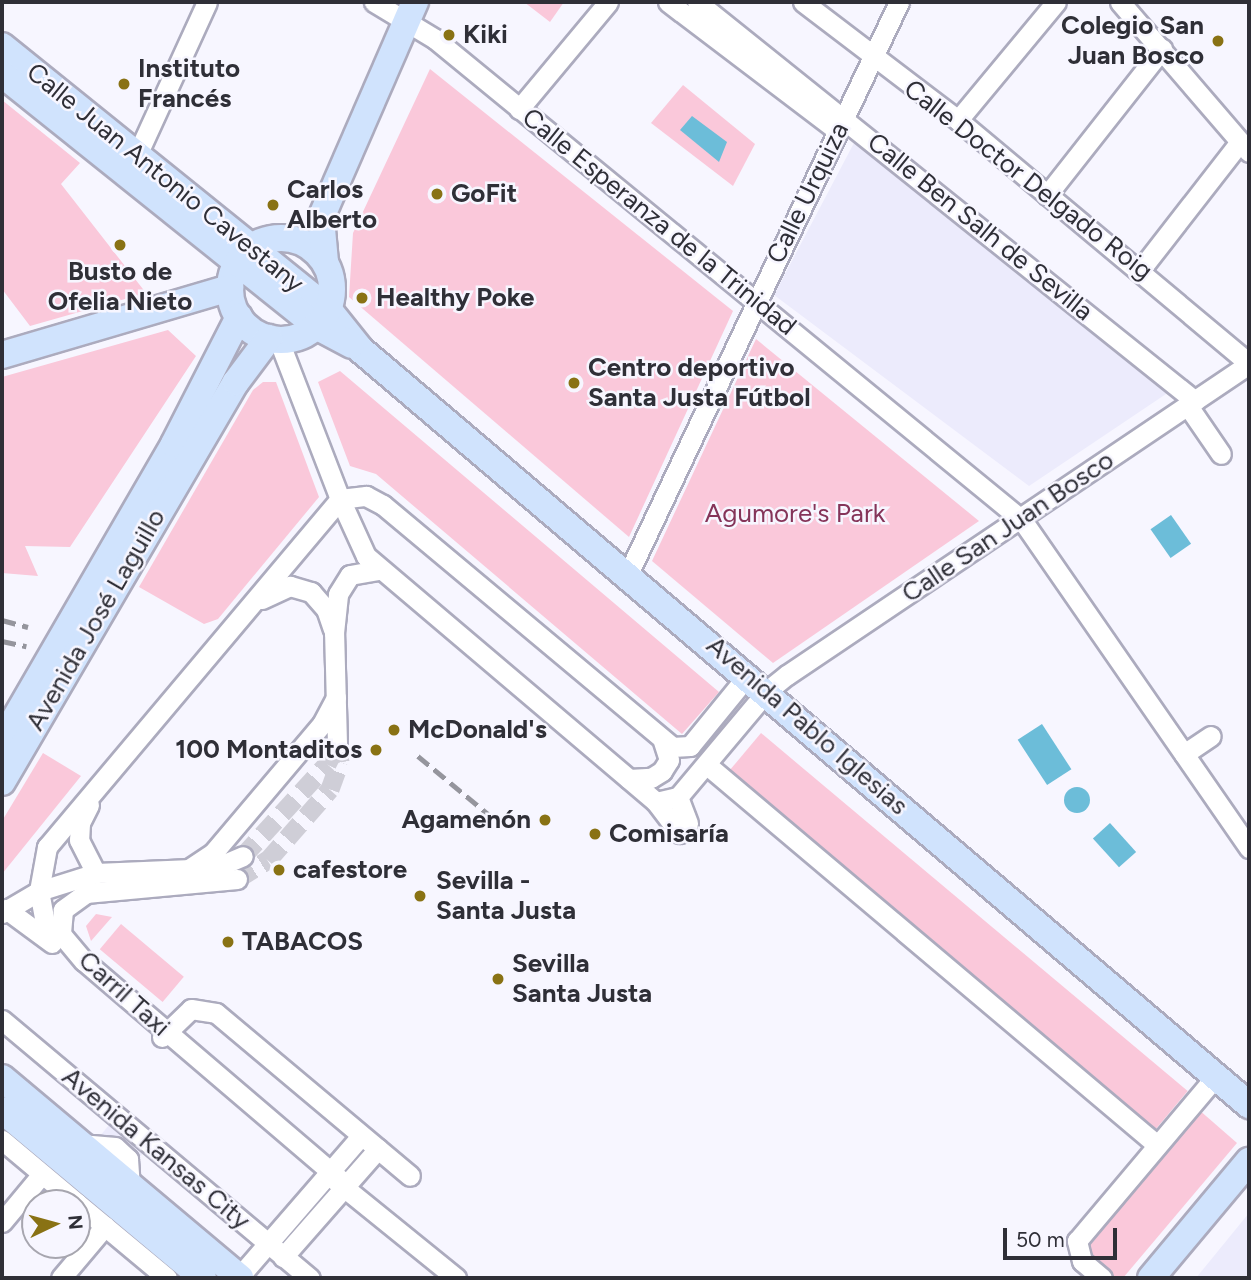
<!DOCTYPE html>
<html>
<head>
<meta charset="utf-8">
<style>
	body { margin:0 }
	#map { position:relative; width:1251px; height:1280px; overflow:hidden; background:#f7f6ff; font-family:Figtree,sans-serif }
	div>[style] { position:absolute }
	.built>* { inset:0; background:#ecebfc; transform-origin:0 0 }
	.green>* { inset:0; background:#fac8da; transform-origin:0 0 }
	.water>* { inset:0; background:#6cbdd9; transform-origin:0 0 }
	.round { border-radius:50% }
	.minor-tunnel>* { height:19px; margin-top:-9.5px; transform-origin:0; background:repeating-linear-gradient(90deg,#cfced7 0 19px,transparent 0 29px) }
	.roads { filter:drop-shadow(2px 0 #acabbe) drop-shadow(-2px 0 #acabbe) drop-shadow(0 2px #acabbe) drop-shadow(0 -2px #acabbe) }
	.minor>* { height:19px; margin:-9.5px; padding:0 9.5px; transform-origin:9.5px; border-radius:9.5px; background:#fff }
	.major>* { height:26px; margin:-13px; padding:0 13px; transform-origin:13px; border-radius:13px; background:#d0e3fd }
	.major>.ring { margin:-13px; padding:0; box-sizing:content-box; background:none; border:26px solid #d0e3fd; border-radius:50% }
	.rail>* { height:4.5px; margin-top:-2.25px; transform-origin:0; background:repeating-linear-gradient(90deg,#95959d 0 14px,transparent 0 21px) }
	.dots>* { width:19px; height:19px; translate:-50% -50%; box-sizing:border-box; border:4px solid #f7f6ff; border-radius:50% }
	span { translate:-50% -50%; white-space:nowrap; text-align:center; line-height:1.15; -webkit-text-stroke:5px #f7f6ff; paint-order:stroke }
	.poi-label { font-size:26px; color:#2f2f37; font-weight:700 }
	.right { translate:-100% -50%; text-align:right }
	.left { translate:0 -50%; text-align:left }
	.street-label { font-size:26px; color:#2f2f37 }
	.park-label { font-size:26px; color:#853459 }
	.frame { position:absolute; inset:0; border:4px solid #2f2f37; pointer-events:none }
	.north { position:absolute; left:21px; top:1189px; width:70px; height:70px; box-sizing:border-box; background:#f7f6ff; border:2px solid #a7a6af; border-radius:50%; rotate:85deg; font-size:19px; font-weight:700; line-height:28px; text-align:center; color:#2f2f37 }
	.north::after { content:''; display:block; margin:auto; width:24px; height:32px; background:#897214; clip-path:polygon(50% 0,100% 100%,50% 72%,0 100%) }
	.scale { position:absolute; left:1003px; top:1228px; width:114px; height:32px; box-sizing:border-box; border:4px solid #2f2f37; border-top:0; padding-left:9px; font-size:21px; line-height:24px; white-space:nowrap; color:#2f2f37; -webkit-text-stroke:5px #f7f6ff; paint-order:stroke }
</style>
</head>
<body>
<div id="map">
	<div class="built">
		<i style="clip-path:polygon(855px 141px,1169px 392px,1029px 486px,774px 295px)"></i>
		<i style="left:109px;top:1125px;width:44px;height:18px;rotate:39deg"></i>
		<i style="clip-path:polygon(1249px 1213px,1249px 1278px,1196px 1278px)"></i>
	</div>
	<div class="green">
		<i style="clip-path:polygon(524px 2px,564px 2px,550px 22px)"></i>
		<i style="clip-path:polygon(430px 69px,733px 311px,629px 537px,349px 297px,353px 233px)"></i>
		<i style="clip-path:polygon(683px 85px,755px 144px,733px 186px,651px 123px)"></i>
		<i style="clip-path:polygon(2px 100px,80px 163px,61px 184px,146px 293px,30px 326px,2px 289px)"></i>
		<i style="clip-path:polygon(168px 330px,196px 356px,70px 547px,25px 546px,38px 576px,2px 573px,2px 377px)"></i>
		<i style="clip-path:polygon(756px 339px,979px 521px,773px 663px,652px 561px)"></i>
		<i style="clip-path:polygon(340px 371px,719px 692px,682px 734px,376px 474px,350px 466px,318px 382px)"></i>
		<i style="clip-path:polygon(263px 382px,276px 382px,319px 497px,218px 619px,204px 624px,139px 587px,253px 390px)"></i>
		<i style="left:761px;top:733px;width:557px;height:53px;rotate:40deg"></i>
		<i style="clip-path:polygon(43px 753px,81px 776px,2px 874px,2px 821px)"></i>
		<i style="clip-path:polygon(96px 914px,112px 917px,91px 941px,86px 926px)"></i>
		<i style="left:121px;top:924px;width:82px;height:33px;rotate:40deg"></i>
		<i style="clip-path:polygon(1198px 1109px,1237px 1143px,1123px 1278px,1113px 1278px,1090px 1258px,1086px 1242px)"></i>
	</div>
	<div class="water">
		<i style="clip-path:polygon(692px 116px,727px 142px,719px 162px,680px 130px)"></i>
		<i style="left:1171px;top:515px;width:35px;height:25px;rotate:55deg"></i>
		<i style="left:1042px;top:724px;width:54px;height:29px;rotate:57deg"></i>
		<i class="round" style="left:1064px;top:787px;width:26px;height:26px"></i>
		<i style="left:1110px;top:823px;width:39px;height:23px;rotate:48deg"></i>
	</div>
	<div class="minor-tunnel">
		<i style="left:243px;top:856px;width:125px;rotate:-47.6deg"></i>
		<i style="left:327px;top:764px;width:18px;rotate:-63deg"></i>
		<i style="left:237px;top:879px;width:36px;rotate:-32deg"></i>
		<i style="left:268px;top:860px;width:94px;rotate:-48.9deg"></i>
		<i style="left:330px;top:789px;width:29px;rotate:-70deg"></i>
		<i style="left:340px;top:762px;width:18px;rotate:-99deg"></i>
	</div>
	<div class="roads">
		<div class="minor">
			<i style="left:374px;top:2px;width:71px;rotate:31.2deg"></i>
			<i style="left:435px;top:39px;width:759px;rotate:39.33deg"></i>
			<i style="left:1022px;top:520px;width:399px;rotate:55.3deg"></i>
			<i style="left:668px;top:2px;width:213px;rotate:37.2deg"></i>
			<i style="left:697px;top:2px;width:638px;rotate:38.7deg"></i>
			<i style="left:803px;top:2px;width:195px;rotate:37.3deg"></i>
			<i style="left:958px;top:120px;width:379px;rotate:39.9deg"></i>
			<i style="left:1120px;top:2px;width:198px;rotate:49.3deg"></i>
			<i style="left:519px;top:109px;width:139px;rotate:-50.2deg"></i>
			<i style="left:958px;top:120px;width:153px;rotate:-50.3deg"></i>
			<i style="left:137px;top:155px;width:168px;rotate:-65.4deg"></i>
			<i style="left:1047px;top:195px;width:186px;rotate:-51.8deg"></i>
			<i style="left:1141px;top:269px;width:161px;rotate:-52.1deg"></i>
			<i style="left:279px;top:341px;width:169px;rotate:68.9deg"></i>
			<i style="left:340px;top:499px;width:63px;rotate:65.5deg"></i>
			<i style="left:366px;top:556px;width:380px;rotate:40.3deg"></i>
			<i style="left:656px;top:802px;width:23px;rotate:-13deg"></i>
			<i style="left:678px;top:797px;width:138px;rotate:-50deg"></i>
			<i style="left:767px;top:691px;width:26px;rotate:-39deg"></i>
			<i style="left:787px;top:675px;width:557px;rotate:-33.95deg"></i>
			<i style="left:1188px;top:406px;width:58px;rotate:55.5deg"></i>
			<i style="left:628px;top:574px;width:633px;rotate:-64.65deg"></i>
			<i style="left:262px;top:599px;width:31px;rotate:-25deg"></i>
			<i style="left:290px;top:586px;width:22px;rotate:16deg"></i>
			<i style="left:311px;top:592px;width:23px;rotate:49deg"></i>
			<i style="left:326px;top:609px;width:21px;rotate:71deg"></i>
			<i style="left:337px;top:744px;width:111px;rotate:-91.5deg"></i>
			<i style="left:334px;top:633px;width:39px;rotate:-84deg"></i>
			<i style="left:338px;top:594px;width:22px;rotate:-58deg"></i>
			<i style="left:350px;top:575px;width:29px;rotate:-10deg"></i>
			<i style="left:1184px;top:754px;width:32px;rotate:-34deg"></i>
			<i style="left:707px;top:765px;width:588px;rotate:40.17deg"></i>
			<i style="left:629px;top:779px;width:22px;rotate:-3deg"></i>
			<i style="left:651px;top:778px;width:13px;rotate:-32deg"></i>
			<i style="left:662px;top:771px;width:13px;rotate:-58deg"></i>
			<i style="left:669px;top:760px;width:19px;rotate:-108deg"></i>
			<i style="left:678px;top:797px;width:28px;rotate:69deg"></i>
			<i style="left:656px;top:802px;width:39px;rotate:53deg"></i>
			<i style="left:89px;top:805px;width:20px;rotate:117deg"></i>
			<i style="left:80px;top:823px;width:17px;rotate:93deg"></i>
			<i style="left:79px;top:840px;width:37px;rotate:63deg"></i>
			<i style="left:189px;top:869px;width:29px;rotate:-34deg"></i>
			<i style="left:213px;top:853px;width:169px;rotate:-49.8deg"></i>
			<i style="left:322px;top:724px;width:30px;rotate:-62deg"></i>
			<i style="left:237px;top:879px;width:152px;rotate:174.7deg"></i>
			<i style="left:86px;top:893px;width:29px;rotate:144deg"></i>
			<i style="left:63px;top:910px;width:24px;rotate:95deg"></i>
			<i style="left:61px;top:934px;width:35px;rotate:50deg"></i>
			<i style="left:84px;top:961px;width:345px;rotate:40.5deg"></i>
			<i style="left:6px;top:909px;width:57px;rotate:36.5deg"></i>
			<i style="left:2px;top:913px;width:43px;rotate:-30.7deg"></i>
			<i style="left:39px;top:891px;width:60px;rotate:-17.5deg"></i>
			<i style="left:96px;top:873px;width:119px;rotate:-2.4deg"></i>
			<i style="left:215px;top:868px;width:30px;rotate:-23deg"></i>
			<i style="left:48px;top:939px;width:49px;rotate:-100.6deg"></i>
			<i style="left:39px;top:891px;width:45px;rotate:-79.7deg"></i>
			<i style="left:47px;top:847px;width:455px;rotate:-49.9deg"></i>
			<i style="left:340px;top:499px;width:26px;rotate:-7deg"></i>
			<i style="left:366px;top:496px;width:19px;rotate:28deg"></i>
			<i style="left:383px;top:505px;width:377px;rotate:39.9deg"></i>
			<i style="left:672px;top:747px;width:18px;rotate:-3deg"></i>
			<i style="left:690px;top:746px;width:92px;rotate:-50.8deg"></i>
			<i style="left:2px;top:1020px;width:402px;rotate:40deg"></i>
			<i style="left:162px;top:1037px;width:40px;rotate:-44deg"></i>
			<i style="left:191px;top:1009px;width:25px;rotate:9deg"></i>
			<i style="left:216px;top:1013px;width:253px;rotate:40deg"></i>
			<i style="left:2px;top:1140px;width:98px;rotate:40deg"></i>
			<i style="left:80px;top:1144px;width:35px;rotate:5deg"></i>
			<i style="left:115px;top:1147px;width:18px;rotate:43deg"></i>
			<i style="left:128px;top:1159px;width:26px;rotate:86deg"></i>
			<i style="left:335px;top:1180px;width:156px;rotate:39deg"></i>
			<i style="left:77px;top:1203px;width:117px;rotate:39.8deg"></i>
			<i style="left:2px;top:1222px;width:62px;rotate:-50.2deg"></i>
			<i style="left:283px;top:1257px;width:144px;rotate:-48.7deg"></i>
			<i style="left:61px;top:1278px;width:68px;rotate:-49.8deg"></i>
			<i style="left:238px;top:1278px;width:188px;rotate:-49.1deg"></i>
			<i style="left:1102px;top:1278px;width:26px;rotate:-140deg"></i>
			<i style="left:1082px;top:1261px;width:21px;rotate:-104deg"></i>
			<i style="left:1077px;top:1241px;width:216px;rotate:-49.9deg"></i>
		</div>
		<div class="major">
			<i style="left:2px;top:46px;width:419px;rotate:38.9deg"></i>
			<i style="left:328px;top:309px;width:53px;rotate:51.2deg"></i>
			<i style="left:361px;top:350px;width:1166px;rotate:40.37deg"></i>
			<i style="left:2px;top:74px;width:403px;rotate:38.7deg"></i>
			<i style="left:316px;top:326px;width:40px;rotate:28deg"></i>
			<i class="ring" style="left:230px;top:238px;width:76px;height:76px"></i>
			<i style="left:325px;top:262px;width:44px;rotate:-95.2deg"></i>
			<i style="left:321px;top:218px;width:236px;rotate:-66.5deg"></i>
			<i style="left:2px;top:355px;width:238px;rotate:-16.4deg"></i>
			<i style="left:2px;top:741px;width:343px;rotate:-59.9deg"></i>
			<i style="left:174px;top:444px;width:143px;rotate:-62.9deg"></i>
			<i style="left:2px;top:782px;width:463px;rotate:-59.7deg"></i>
			<i style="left:236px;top:382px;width:55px;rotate:-53.1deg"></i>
			<i style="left:2px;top:1078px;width:311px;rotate:40deg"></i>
			<i style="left:2px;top:1110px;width:262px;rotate:39.9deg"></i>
			<i style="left:1151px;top:1278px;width:153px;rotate:-50.1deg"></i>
		</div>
	</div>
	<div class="rail">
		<i style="left:2px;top:620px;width:27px;rotate:15deg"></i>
		<i style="left:2px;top:641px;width:25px;rotate:12deg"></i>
		<i style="left:418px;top:756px;width:91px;rotate:39.6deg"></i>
	</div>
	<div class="dots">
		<i style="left:449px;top:35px;background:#897214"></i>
		<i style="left:1218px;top:41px;background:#897214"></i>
		<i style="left:124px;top:84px;background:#897214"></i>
		<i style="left:437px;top:194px;background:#897214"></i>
		<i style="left:273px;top:205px;background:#897214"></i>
		<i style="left:120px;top:245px;background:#897214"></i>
		<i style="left:362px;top:298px;background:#897214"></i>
		<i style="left:574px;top:383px;background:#897214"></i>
		<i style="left:394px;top:730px;background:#897214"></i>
		<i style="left:376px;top:750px;background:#897214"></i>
		<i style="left:545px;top:820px;background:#897214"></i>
		<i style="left:595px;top:834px;background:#897214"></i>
		<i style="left:279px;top:870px;background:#897214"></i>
		<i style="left:420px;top:896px;background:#897214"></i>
		<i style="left:228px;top:942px;background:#897214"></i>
		<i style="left:498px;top:979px;background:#897214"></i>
	</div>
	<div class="poi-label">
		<span class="right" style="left:1204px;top:41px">Colegio San<br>Juan Bosco</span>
		<span class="left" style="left:463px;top:35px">Kiki</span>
		<span class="left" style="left:138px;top:84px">Instituto<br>Francés</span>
		<span class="left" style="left:287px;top:205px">Carlos<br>Alberto</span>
		<span class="left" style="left:451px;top:194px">GoFit</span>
		<span style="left:120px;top:287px">Busto de<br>Ofelia Nieto</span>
		<span class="left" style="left:376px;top:298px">Healthy Poke</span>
		<span class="left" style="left:588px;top:383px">Centro deportivo<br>Santa Justa Fútbol</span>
		<span class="left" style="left:408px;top:730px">McDonald's</span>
		<span class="right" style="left:362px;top:750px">100 Montaditos</span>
		<span class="right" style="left:531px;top:820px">Agamenón</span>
		<span class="left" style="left:609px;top:834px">Comisaría</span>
		<span class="left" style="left:293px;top:870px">cafestore</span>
		<span class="left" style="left:436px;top:896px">Sevilla -<br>Santa Justa</span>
		<span class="left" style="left:242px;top:942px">TABACOS</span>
		<span class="left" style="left:512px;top:979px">Sevilla<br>Santa Justa</span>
	</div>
	<div class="street-label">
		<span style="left:165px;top:178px;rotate:39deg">Calle Juan Antonio Cavestany</span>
		<span style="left:1028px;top:180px;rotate:38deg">Calle Doctor Delgado Roig</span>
		<span style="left:808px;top:193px;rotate:-64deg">Calle Urquiza</span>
		<span style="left:659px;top:222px;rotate:39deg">Calle Esperanza de la Trinidad</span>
		<span style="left:980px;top:227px;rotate:39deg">Calle Ben Salh de Sevilla</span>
		<span style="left:1008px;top:527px;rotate:-34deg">Calle San Juan Bosco</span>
		<span style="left:96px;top:620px;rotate:-60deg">Avenida José Laguillo</span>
		<span style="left:807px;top:726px;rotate:41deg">Avenida Pablo Iglesias</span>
		<span style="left:124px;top:994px;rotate:42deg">Carril Taxi</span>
		<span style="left:156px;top:1149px;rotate:40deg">Avenida Kansas City</span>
	</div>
	<div class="park-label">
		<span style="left:795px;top:514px">Agumore's Park</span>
	</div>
	<div class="frame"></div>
	<div class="north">N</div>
	<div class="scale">50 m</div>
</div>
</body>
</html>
